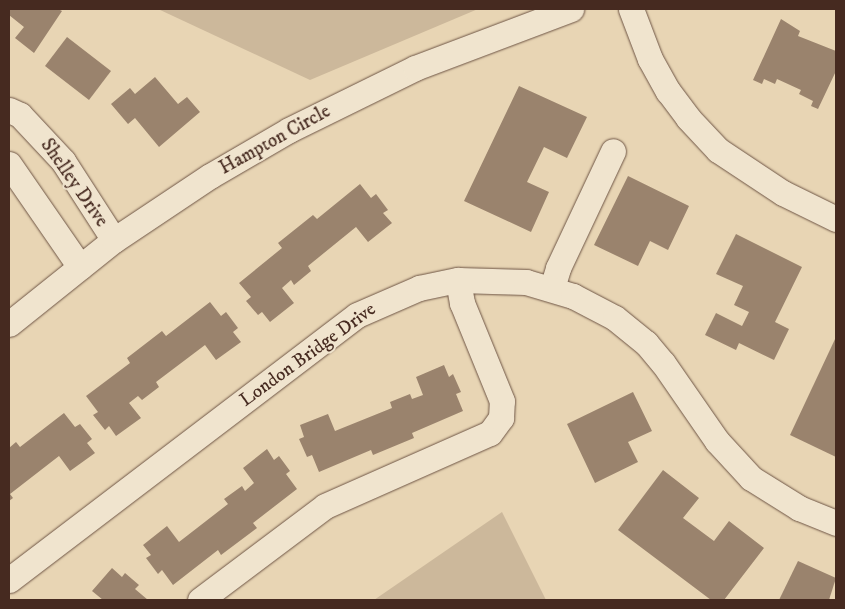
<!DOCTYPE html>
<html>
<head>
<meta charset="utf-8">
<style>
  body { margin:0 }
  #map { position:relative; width:845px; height:609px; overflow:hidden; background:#e8d5b4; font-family:"IM FELL DW Pica",serif }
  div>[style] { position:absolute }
  .green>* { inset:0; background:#ccb89b }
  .building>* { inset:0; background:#9a836d }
  .roads { filter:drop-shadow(0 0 1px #6e5545) drop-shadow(0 0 1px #6e5545) }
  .minor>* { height:25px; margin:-12.5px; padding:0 12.5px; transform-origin:12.5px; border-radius:12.5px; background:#f0e4ce }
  span { translate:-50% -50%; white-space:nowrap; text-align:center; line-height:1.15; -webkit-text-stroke:4px #f0e4ce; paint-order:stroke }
  .street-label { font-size:19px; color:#462a20 }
  .frame { position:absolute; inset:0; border:10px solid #462a20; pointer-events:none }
</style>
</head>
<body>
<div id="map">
  <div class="green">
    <div style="clip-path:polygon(158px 9px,478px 9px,310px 80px)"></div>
    <div style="clip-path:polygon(502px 512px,546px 600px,374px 600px)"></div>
  </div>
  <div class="building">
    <div style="clip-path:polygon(9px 9px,58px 9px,62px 11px,34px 53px,15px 38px,24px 27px,9px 15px)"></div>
    <div style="clip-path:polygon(781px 19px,800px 31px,798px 36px,836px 51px,836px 71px,818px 109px,811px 106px,813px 101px,799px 94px,801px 90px,777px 79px,775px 84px,764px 79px,762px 84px,753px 80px)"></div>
    <div style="clip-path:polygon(67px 37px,111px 71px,89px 100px,45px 66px)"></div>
    <div style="clip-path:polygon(155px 77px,178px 104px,187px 97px,200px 112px,159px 147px,135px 118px,128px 124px,111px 104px,130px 88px,135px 94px)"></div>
    <div style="clip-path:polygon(519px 86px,587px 117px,567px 158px,544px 147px,527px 182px,549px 192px,531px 232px,464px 201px)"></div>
    <div style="clip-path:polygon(628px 176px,689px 206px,668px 250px,650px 241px,638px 266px,594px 245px)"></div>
    <div style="clip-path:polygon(360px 184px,371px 198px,376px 194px,388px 210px,383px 213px,392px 223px,368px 242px,356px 227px,308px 266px,311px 271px,294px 285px,291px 280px,282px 288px,294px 303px,270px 322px,262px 312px,258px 315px,246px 301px,251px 297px,239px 283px,282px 248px,278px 243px,313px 215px,317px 219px)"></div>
    <div style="clip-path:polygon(736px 234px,802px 267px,775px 322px,789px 329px,774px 360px,739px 343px,736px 350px,705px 335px,716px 313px,742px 326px,749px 312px,734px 305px,743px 286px,716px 274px)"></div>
    <div style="clip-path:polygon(210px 302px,221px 316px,226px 312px,238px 328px,233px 332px,241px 342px,216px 360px,205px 345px,156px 382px,159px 387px,142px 400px,138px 396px,129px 403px,141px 418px,116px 436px,109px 426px,105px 430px,93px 415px,98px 412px,86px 396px,130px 363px,127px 358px,162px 331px,166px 336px)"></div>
    <div style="clip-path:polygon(836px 337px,836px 457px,790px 435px)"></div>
    <div style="clip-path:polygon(444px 365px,449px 377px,453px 374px,461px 392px,456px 394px,463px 411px,412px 433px,414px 438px,373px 455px,371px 450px,319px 472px,312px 455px,307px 457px,299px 439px,304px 437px,300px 425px,328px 414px,335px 431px,392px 408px,390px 402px,410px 394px,412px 399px,423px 395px,416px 377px)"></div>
    <div style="clip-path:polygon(633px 392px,652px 431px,628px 442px,638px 462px,595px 483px,567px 424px)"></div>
    <div style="clip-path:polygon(64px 413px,75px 427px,80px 424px,92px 439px,87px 443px,95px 453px,70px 471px,59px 456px,10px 494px,13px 498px,9px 501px,9px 448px,16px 442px,20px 447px)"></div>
    <div style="clip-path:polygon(267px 449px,274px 460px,279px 456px,290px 471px,286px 474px,297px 489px,253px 523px,257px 528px,221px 555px,218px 550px,173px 585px,162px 570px,158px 574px,146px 558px,151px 555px,143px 545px,167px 526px,179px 542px,228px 504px,224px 499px,242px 486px,245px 491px,254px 483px,243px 468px)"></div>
    <div style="clip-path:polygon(663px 470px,699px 498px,683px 518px,714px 541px,729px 521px,764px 548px,724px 600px,711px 600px,618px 530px)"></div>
    <div style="clip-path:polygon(798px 561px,836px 578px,829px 600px,779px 600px)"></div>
    <div style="clip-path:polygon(112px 568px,122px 577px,125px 573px,139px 585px,135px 589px,148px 600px,103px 600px,92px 591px)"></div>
  </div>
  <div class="roads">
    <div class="minor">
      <div style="left:631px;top:9px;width:53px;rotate:69.2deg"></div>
      <div style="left:650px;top:59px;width:37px;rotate:61deg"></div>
      <div style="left:668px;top:91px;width:34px;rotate:53deg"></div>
      <div style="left:688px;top:118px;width:44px;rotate:46.8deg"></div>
      <div style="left:718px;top:150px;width:78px;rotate:33.5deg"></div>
      <div style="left:783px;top:193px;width:59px;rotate:26.1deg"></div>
      <div style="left:9px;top:110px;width:12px;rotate:24deg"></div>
      <div style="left:20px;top:115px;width:63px;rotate:46.9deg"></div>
      <div style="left:63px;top:161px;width:94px;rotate:57.2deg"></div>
      <div style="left:9px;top:164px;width:125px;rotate:55.4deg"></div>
      <div style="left:552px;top:288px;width:21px;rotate:-73deg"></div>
      <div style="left:558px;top:268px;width:129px;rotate:-64.8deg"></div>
      <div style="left:9px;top:324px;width:134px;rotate:-38.7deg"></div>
      <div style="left:114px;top:240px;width:115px;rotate:-33.7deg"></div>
      <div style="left:210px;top:176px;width:91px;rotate:-30.2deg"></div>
      <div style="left:289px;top:130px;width:140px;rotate:-26.2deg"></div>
      <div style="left:415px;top:68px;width:167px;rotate:-20.7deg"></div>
      <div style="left:9px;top:580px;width:437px;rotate:-37.3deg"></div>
      <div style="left:357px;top:315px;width:68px;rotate:-23.5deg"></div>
      <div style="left:419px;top:288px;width:40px;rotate:-12deg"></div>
      <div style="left:458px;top:280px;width:68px;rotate:1.7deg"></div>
      <div style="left:526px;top:282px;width:49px;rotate:16.6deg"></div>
      <div style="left:573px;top:296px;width:47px;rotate:27.6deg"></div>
      <div style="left:615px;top:318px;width:40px;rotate:39deg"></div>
      <div style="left:646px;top:343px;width:26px;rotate:50deg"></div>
      <div style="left:663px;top:363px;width:95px;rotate:55.3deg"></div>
      <div style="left:717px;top:441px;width:50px;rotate:47.4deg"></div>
      <div style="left:751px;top:478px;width:57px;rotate:32deg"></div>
      <div style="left:799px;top:508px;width:40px;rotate:22deg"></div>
      <div style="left:200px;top:600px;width:156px;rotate:-36.9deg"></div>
      <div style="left:325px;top:506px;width:180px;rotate:-23.9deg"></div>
      <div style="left:490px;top:433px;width:19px;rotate:-54deg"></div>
      <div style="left:501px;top:418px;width:17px;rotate:-87deg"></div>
      <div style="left:502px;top:401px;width:106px;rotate:-112.2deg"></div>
      <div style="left:462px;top:303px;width:23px;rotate:-100deg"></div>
    </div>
  </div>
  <div class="street-label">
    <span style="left:275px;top:140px;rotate:-29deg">Hampton Circle</span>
    <span style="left:74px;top:183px;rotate:55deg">Shelley Drive</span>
    <span style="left:308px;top:355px;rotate:-36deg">London Bridge Drive</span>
  </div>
  <div class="frame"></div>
</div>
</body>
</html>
